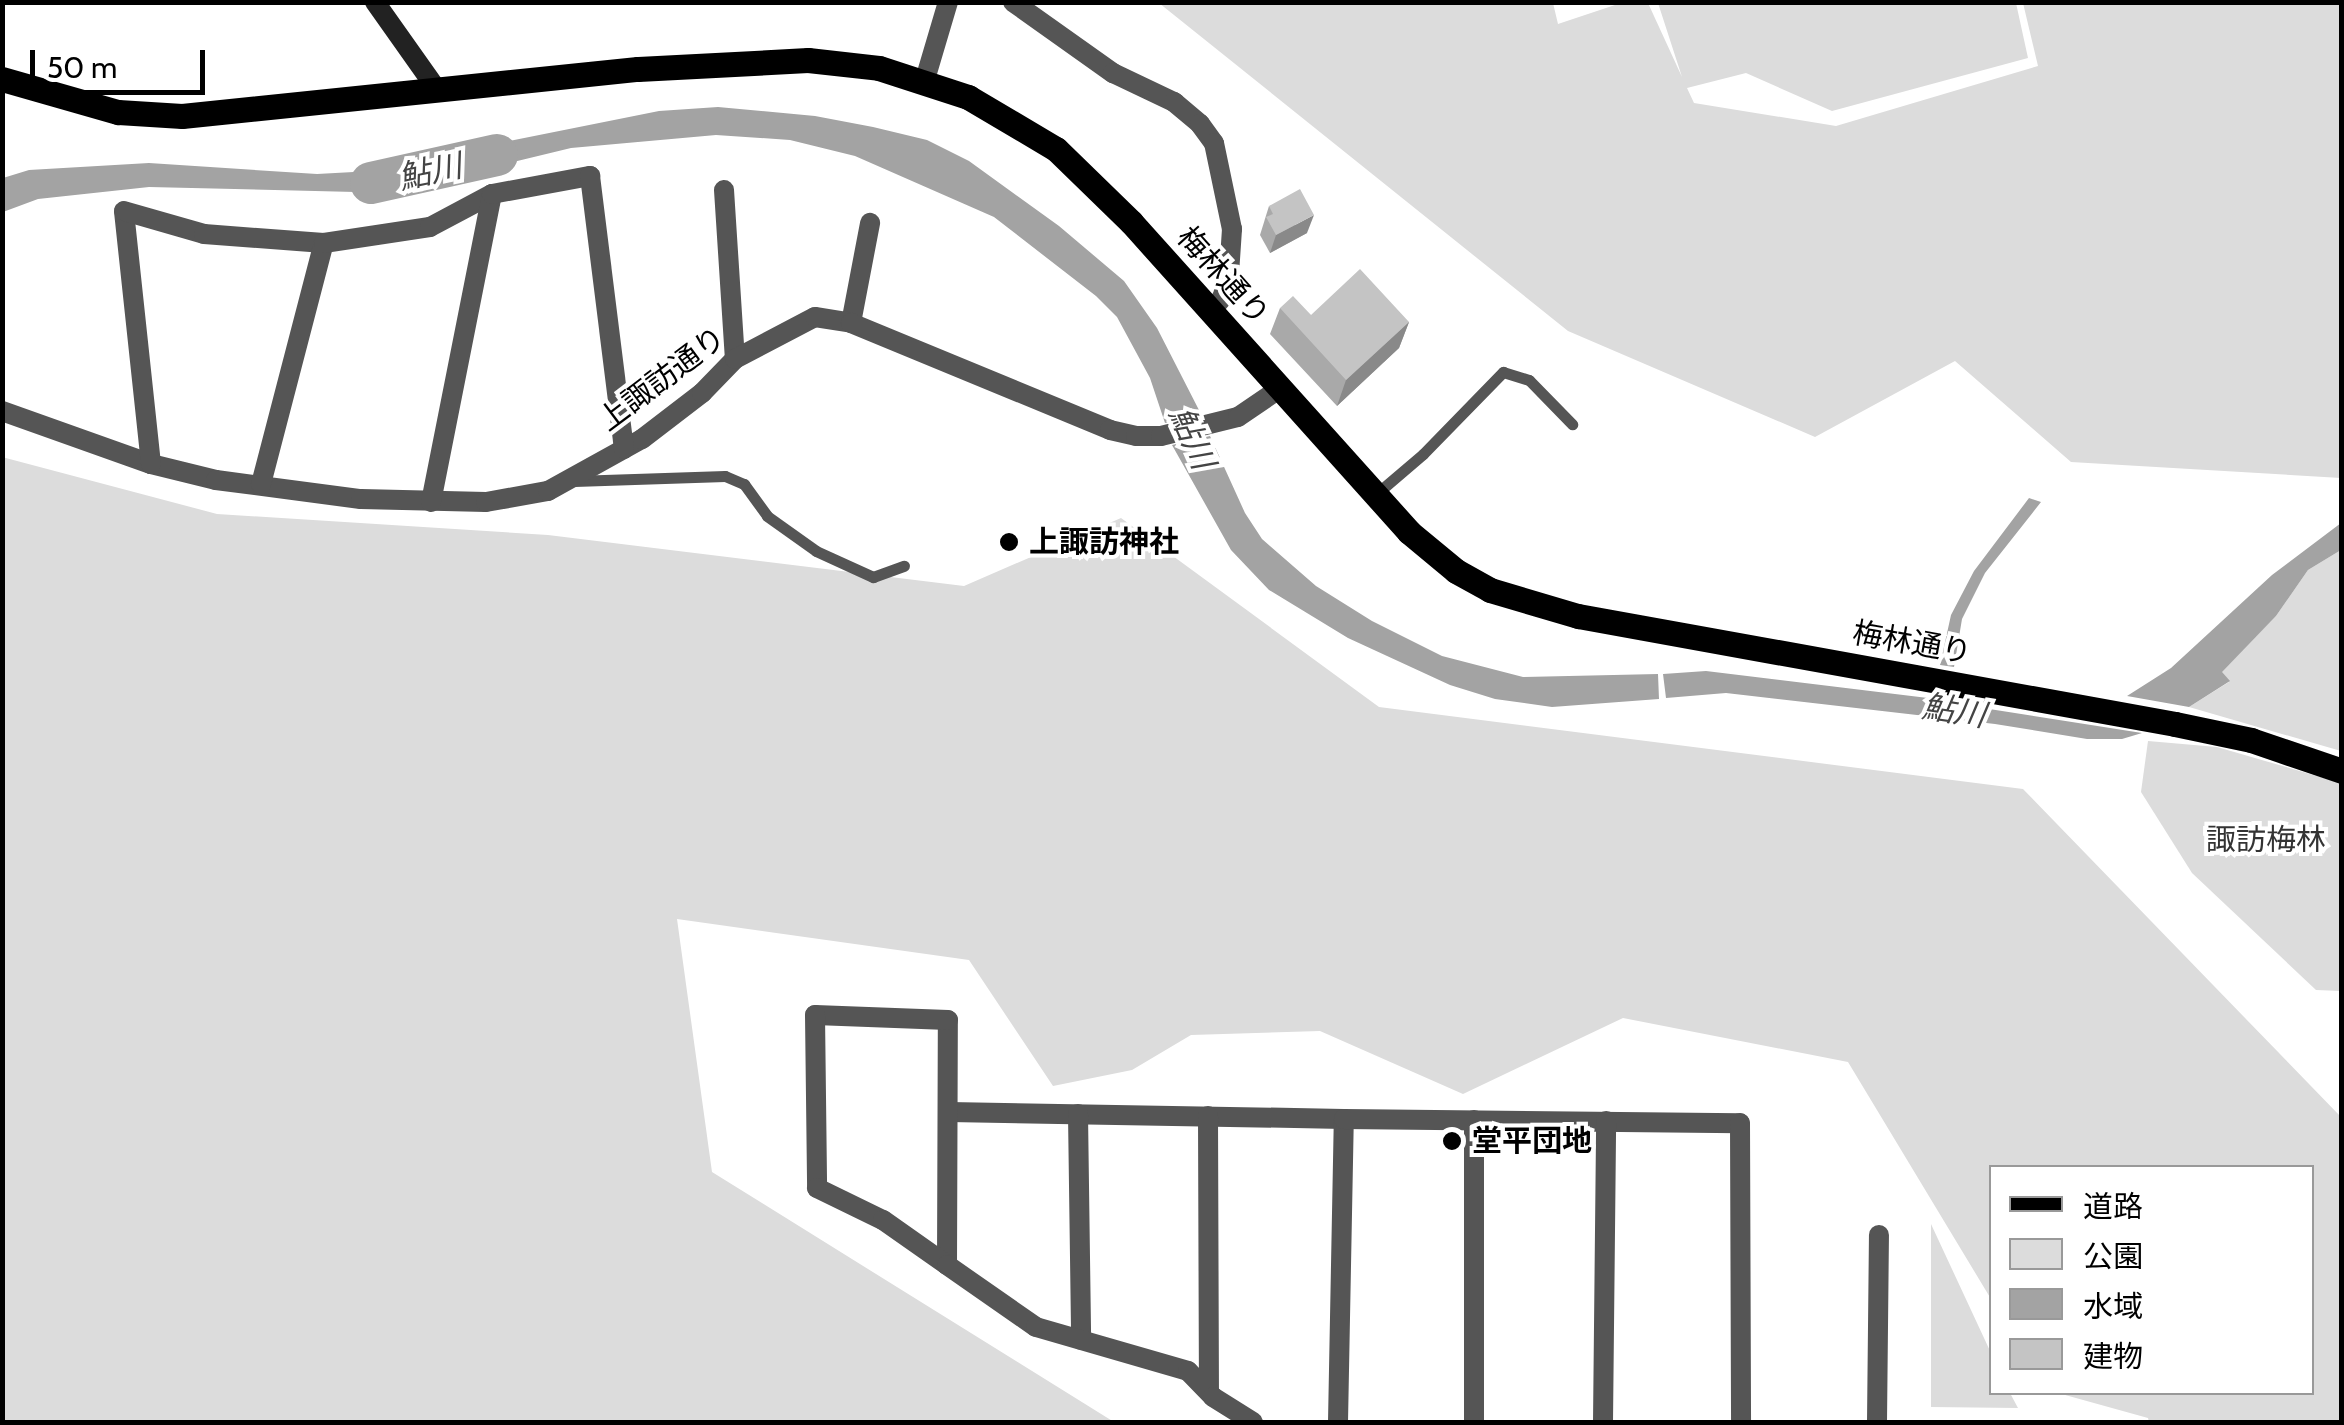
<!DOCTYPE html>
<html>
<head>
<meta charset="utf-8">
<style>
  body { margin:0 }
  #map { position:relative; width:2344px; height:1425px; overflow:hidden; background:#fff; font-family:Cabin,"Noto Sans JP",sans-serif }
  div>[style] { position:absolute }
  .green>* { inset:0; background:#dcdcdc }
  .water>* { inset:0; background:#a3a3a3 }
  .river>* { height:42px; margin:-21px; padding:0 21px; transform-origin:21px; border-radius:21px; background:#a3a3a3 }
  .lane>* { height:11px; margin:-5.5px; padding:0 5.5px; transform-origin:5.5px; border-radius:5.5px; background:#555 }
  .street>* { height:20px; margin:-10px; padding:0 10px; transform-origin:10px; border-radius:10px; background:#555 }
  .secondary>* { height:20px; margin:-10px; padding:0 10px; transform-origin:10px; border-radius:10px; background:#222 }
  .primary>* { height:25px; margin:-12.5px; padding:0 12.5px; transform-origin:12.5px; border-radius:12.5px; background:#000 }
  .wall>* { inset:0; background:#a9a9a9 }
  .shaded-wall>* { inset:0; background:#898989 }
  .building>* { inset:0; background:#c4c4c4 }
  .dots>* { width:28px; height:28px; translate:-50% -50%; box-sizing:border-box; border:5px solid #fff; border-radius:50% }
  span { translate:-50% -50%; white-space:nowrap; text-align:center; line-height:1.15; -webkit-text-stroke:8px #fff; paint-order:stroke }
  .street-label { font-size:30px; color:#000 }
  .poi-label { font-size:30px; color:#000; font-weight:700 }
  .left { translate:0 -50%; text-align:left }
  .park-label { font-size:30px; color:#333 }
  .water-label { font-size:32px; color:#444; font-style:italic }
  .frame { position:absolute; inset:0; border:5px solid #000; pointer-events:none }
  .legend { position:absolute; left:1989px; top:1165px; width:325px; height:230px; box-sizing:border-box; background:#fff; border:2px solid #999; margin:0; padding:12px 18px; list-style:none; font-size:30px; color:#000 }
  .legend li { display:flex; align-items:center; gap:20px; height:50px }
  .legend b { width:50px; border:2px solid #999 }
  .scale { position:absolute; left:30px; top:50px; width:175px; height:45px; box-sizing:border-box; border:5px solid #000; border-top:0; padding-left:12px; font-size:30px; line-height:35px; white-space:nowrap; color:#000; -webkit-text-stroke:8px #fff; paint-order:stroke }
</style>
</head>
<body>
<div id="map">
  <div class="green">
    <div style="clip-path:polygon(1159px 3px,1553px 3px,1558px 24px,1621px 3px,1648px 3px,1682px 77px,1658px 3px,2016px 3px,2028px 58px,1832px 111px,1746px 73px,1687px 88px,1694px 103px,1836px 126px,2038px 66px,2023px 3px,2341px 3px,2341px 478px,2071px 462px,1955px 361px,1815px 437px,1568px 331px)"></div>
    <div style="clip-path:polygon(2px 457px,217px 514px,548px 535px,964px 586px,1121px 518px,1379px 707px,2023px 789px,2341px 1117px,2341px 1422px,2149px 1422px,2148px 1418px,2058px 1393px,2312px 1392px,2312px 1168px,1992px 1168px,1991px 1299px,1848px 1062px,1623px 1018px,1463px 1094px,1320px 1031px,1191px 1035px,1132px 1070px,1053px 1086px,969px 960px,677px 919px,712px 1172px,1114px 1422px,3px 1422px)"></div>
    <div style="clip-path:polygon(2341px 550px,2341px 751px,2189px 707px,2229px 682px,2221px 672px,2276px 616px,2308px 570px)"></div>
    <div style="clip-path:polygon(2148px 741px,2217px 747px,2341px 783px,2341px 991px,2316px 990px,2192px 873px,2141px 792px)"></div>
    <div style="clip-path:polygon(1931px 1224px,1991px 1353px,1992px 1392px,2010px 1393px,2018px 1408px,1931px 1407px)"></div>
  </div>
  <div class="water">
    <div style="clip-path:polygon(718px 107px,815px 116px,873px 127px,927px 140px,969px 161px,1059px 226px,1124px 281px,1157px 328px,1201px 414px,1165px 423px,1150px 378px,1117px 317px,1096px 296px,994px 217px,855px 156px,790px 140px,716px 135px,571px 148px,447px 178px,434px 156px,659px 111px)"></div>
    <div style="clip-path:polygon(421px 161px,434px 183px,396px 193px,149px 187px,38px 199px,3px 212px,3px 178px,29px 170px,149px 163px,317px 174px,372px 171px)"></div>
    <div style="clip-path:polygon(1210px 436px,1245px 513px,1262px 539px,1316px 586px,1372px 621px,1442px 656px,1523px 677px,1658px 674px,1659px 699px,1552px 707px,1495px 699px,1450px 685px,1348px 638px,1269px 590px,1231px 550px,1172px 445px)"></div>
    <div style="clip-path:polygon(2029px 498px,2041px 502px,1985px 573px,1962px 619px,1954px 667px,1940px 665px,1951px 615px,1974px 571px)"></div>
    <div style="clip-path:polygon(2341px 523px,2341px 550px,2308px 570px,2276px 616px,2222px 672px,2230px 681px,2189px 707px,2127px 696px,2171px 668px,2272px 575px)"></div>
    <div style="clip-path:polygon(1706px 671px,1936px 699px,1940px 694px,1948px 696px,1951px 703px,2142px 733px,2122px 739px,2087px 739px,1995px 724px,1726px 693px,1666px 698px,1663px 674px)"></div>
  </div>
  <div class="river">
    <div style="left:371px;top:183px;width:129px;rotate:-12.5deg"></div>
  </div>
  <div class="lane">
    <div style="left:574px;top:481px;width:151px;rotate:-1.9deg"></div>
    <div style="left:725px;top:476px;width:21px;rotate:23deg"></div>
    <div style="left:744px;top:484px;width:39px;rotate:54deg"></div>
    <div style="left:767px;top:516px;width:60px;rotate:35.5deg"></div>
    <div style="left:816px;top:551px;width:63px;rotate:24.5deg"></div>
    <div style="left:873px;top:577px;width:33px;rotate:-20deg"></div>
    <div style="left:1375px;top:495px;width:63px;rotate:-40.5deg"></div>
    <div style="left:1423px;top:454px;width:115px;rotate:-45.7deg"></div>
    <div style="left:1503px;top:372px;width:27px;rotate:17deg"></div>
    <div style="left:1529px;top:380px;width:62px;rotate:45.7deg"></div>
  </div>
  <div class="street">
    <div style="left:1013px;top:2px;width:123px;rotate:35.4deg"></div>
    <div style="left:1113px;top:73px;width:68px;rotate:25.4deg"></div>
    <div style="left:1174px;top:102px;width:34px;rotate:40deg"></div>
    <div style="left:1200px;top:124px;width:24px;rotate:54deg"></div>
    <div style="left:1214px;top:143px;width:88px;rotate:78.2deg"></div>
    <div style="left:1232px;top:229px;width:45px;rotate:93.8deg"></div>
    <div style="left:1229px;top:274px;width:25px;rotate:106deg"></div>
    <div style="left:1222px;top:298px;width:17px;rotate:130deg"></div>
    <div style="left:924px;top:83px;width:84px;rotate:-73.5deg"></div>
    <div style="left:724px;top:190px;width:169px;rotate:86.3deg"></div>
    <div style="left:851px;top:323px;width:102px;rotate:-79.2deg"></div>
    <div style="left:2px;top:411px;width:158px;rotate:19.6deg"></div>
    <div style="left:151px;top:464px;width:67px;rotate:13.8deg"></div>
    <div style="left:216px;top:480px;width:146px;rotate:7.5deg"></div>
    <div style="left:361px;top:499px;width:125px;rotate:1.4deg"></div>
    <div style="left:486px;top:502px;width:63px;rotate:-10.1deg"></div>
    <div style="left:548px;top:491px;width:107px;rotate:-29deg"></div>
    <div style="left:642px;top:439px;width:76px;rotate:-37.5deg"></div>
    <div style="left:702px;top:393px;width:47px;rotate:-45.9deg"></div>
    <div style="left:735px;top:359px;width:90px;rotate:-27.7deg"></div>
    <div style="left:815px;top:317px;width:36px;rotate:9deg"></div>
    <div style="left:851px;top:323px;width:280px;rotate:22.4deg"></div>
    <div style="left:1110px;top:430px;width:27px;rotate:13deg"></div>
    <div style="left:1136px;top:436px;width:25px"></div>
    <div style="left:1161px;top:436px;width:79px;rotate:-13.9deg"></div>
    <div style="left:1238px;top:417px;width:50px;rotate:-34.3deg"></div>
    <div style="left:151px;top:464px;width:254px;rotate:-96.1deg"></div>
    <div style="left:124px;top:211px;width:83px;rotate:16deg"></div>
    <div style="left:204px;top:234px;width:120px;rotate:4.3deg"></div>
    <div style="left:261px;top:484px;width:249px;rotate:-75.4deg"></div>
    <div style="left:324px;top:243px;width:107px;rotate:-8.6deg"></div>
    <div style="left:430px;top:227px;width:70px;rotate:-28deg"></div>
    <div style="left:431px;top:502px;width:314px;rotate:-78.8deg"></div>
    <div style="left:492px;top:194px;width:100px;rotate:-10.4deg"></div>
    <div style="left:590px;top:176px;width:275px;rotate:82.9deg"></div>
    <div style="left:949px;top:1112px;width:395px;rotate:1deg"></div>
    <div style="left:1078px;top:1114px;width:226px;rotate:89.2deg"></div>
    <div style="left:1208px;top:1116px;width:276px;rotate:89.8deg"></div>
    <div style="left:1474px;top:1120px;width:302px;rotate:90deg"></div>
    <div style="left:947px;top:1265px;width:245px;rotate:-89.8deg"></div>
    <div style="left:948px;top:1020px;width:133px;rotate:-177.8deg"></div>
    <div style="left:815px;top:1015px;width:173px;rotate:89.3deg"></div>
    <div style="left:817px;top:1188px;width:73px;rotate:25.9deg"></div>
    <div style="left:883px;top:1220px;width:78px;rotate:35.1deg"></div>
    <div style="left:947px;top:1265px;width:108px;rotate:34.9deg"></div>
    <div style="left:1036px;top:1327px;width:158px;rotate:16.1deg"></div>
    <div style="left:1188px;top:1371px;width:36px;rotate:46deg"></div>
    <div style="left:1213px;top:1397px;width:47px;rotate:32deg"></div>
    <div style="left:1338px;top:1422px;width:303px;rotate:-88.9deg"></div>
    <div style="left:1344px;top:1119px;width:396px;rotate:0.6deg"></div>
    <div style="left:1740px;top:1123px;width:299px;rotate:89.8deg"></div>
    <div style="left:1603px;top:1422px;width:301px;rotate:-89.4deg"></div>
    <div style="left:1877px;top:1422px;width:187px;rotate:-89.4deg"></div>
  </div>
  <div class="secondary">
    <div style="left:375px;top:2px;width:105px;rotate:54.7deg"></div>
  </div>
  <div class="primary">
    <div style="left:2px;top:79px;width:121px;rotate:15.9deg"></div>
    <div style="left:118px;top:112px;width:64px;rotate:3.6deg"></div>
    <div style="left:182px;top:116px;width:458px;rotate:-5.9deg"></div>
    <div style="left:638px;top:69px;width:170px;rotate:-3deg"></div>
    <div style="left:808px;top:60px;width:71px;rotate:6.4deg"></div>
    <div style="left:879px;top:68px;width:94px;rotate:18deg"></div>
    <div style="left:968px;top:97px;width:102px;rotate:30.6deg"></div>
    <div style="left:1056px;top:149px;width:105px;rotate:44.2deg"></div>
    <div style="left:1131px;top:222px;width:416px;rotate:48.1deg"></div>
    <div style="left:1409px;top:532px;width:61px;rotate:39.7deg"></div>
    <div style="left:1456px;top:571px;width:39px;rotate:29deg"></div>
    <div style="left:1490px;top:590px;width:92px;rotate:16.5deg"></div>
    <div style="left:1578px;top:616px;width:607px;rotate:10.25deg"></div>
    <div style="left:2175px;top:724px;width:78px;rotate:11.9deg"></div>
    <div style="left:2251px;top:740px;width:96px;rotate:18.8deg"></div>
  </div>
  <div class="wall">
    <div style="clip-path:polygon(1269px 206px,1307px 233px,1270px 253px,1260px 235px)"></div>
    <div style="clip-path:polygon(1280px 308px,1311px 315px,1409px 322px,1399px 348px,1337px 406px,1270px 334px)"></div>
  </div>
  <div class="shaded-wall">
    <div style="clip-path:polygon(1314px 215px,1307px 233px,1270px 253px,1276px 235px)"></div>
    <div style="clip-path:polygon(1409px 322px,1399px 348px,1337px 406px,1346px 380px)"></div>
  </div>
  <div class="building">
    <div style="clip-path:polygon(1300px 189px,1314px 215px,1276px 235px,1266px 217px,1273px 214px,1269px 206px)"></div>
    <div style="clip-path:polygon(1360px 269px,1409px 322px,1346px 380px,1280px 308px,1293px 296px,1311px 315px)"></div>
  </div>
  <div class="dots">
    <div style="left:1009px;top:542px;background:#000"></div>
    <div style="left:1452px;top:1141px;background:#000"></div>
  </div>
  <div class="street-label">
    <span style="left:1223px;top:276px;rotate:48deg">梅林通り</span>
    <span style="left:662px;top:379px;rotate:-37deg">上諏訪通り</span>
    <span style="left:1912px;top:643px;rotate:10deg">梅林通り</span>
  </div>
  <div class="poi-label">
    <span class="left" style="left:1029px;top:542px">上諏訪神社</span>
    <span class="left" style="left:1472px;top:1141px">堂平団地</span>
  </div>
  <div class="park-label">
    <span style="left:2266px;top:840px">諏訪梅林</span>
  </div>
  <div class="water-label">
    <span style="left:430px;top:172px;rotate:-12deg">鮎川</span>
    <span style="left:1192px;top:438px;rotate:66deg">鮎川</span>
    <span style="left:1954px;top:711px;rotate:9deg">鮎川</span>
  </div>
  <div class="frame"></div>
  <ul class="legend">
  <li><b style="height:12px;background:#000"></b>道路</li>
  <li><b style="height:28px;background:#dcdcdc"></b>公園</li>
  <li><b style="height:28px;background:#a3a3a3"></b>水域</li>
  <li><b style="height:28px;background:#c4c4c4"></b>建物</li>
  </ul>
  <div class="scale">50 m</div>
</div>
</body>
</html>
